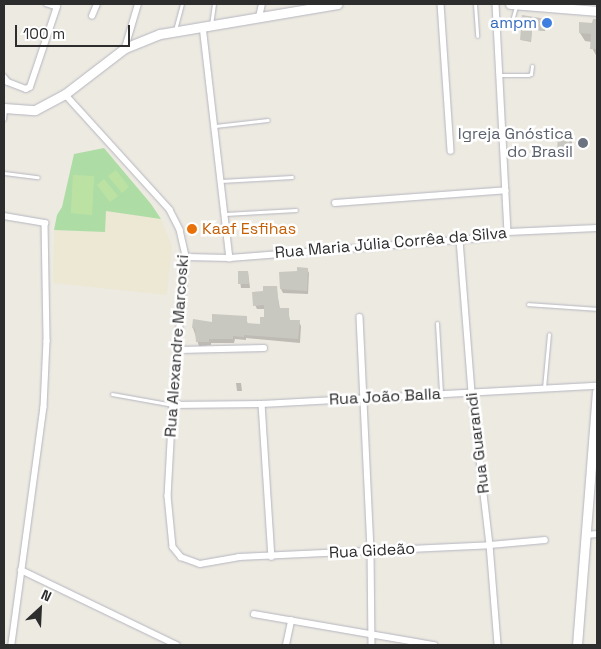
<!DOCTYPE html>
<html>
<head>
<meta charset="utf-8">
<style>
  body { margin:0 }
  #map { position:relative; width:601px; height:649px; overflow:hidden; background:#edeae2; font-family:"Space Grotesk",sans-serif }
  div>[style] { position:absolute }
  .education>* { inset:0; background:#ece8d4 }
  .green>* { inset:0; background:#aedca5 }
  .pitch>* { inset:0; background:#bce2a3 }
  .shadow>* { inset:0; background:#0003 }
  .building>* { inset:0; background:#c9c8c0 }
  .roads { filter:drop-shadow(0 0 1px #b5b5bf) drop-shadow(0 0 1px #b5b5bf) }
  .lane>* { height:3px; margin:-1.5px; padding:0 1.5px; transform-origin:1.5px; border-radius:1.5px; background:#fff }
  .street>* { height:5.5px; margin:-2.75px; padding:0 2.75px; transform-origin:2.75px; border-radius:2.75px; background:#fff }
  .secondary>* { height:9px; margin:-4.5px; padding:0 4.5px; transform-origin:4.5px; border-radius:4.5px; background:#fff }
  .dots>* { width:14px; height:14px; translate:-50% -50%; box-sizing:border-box; border:2px solid #fff; border-radius:50% }
  span { translate:-50% -50%; white-space:nowrap; text-align:center; line-height:1.15; -webkit-text-stroke:5px #fff; paint-order:stroke }
  .shop-label { font-size:16px; color:#366cbe }
  .right { translate:-100% -50%; text-align:right }
  .worship-label { font-size:16px; color:#5b616d }
  .food-label { font-size:16px; color:#c56008 }
  .left { translate:0 -50%; text-align:left }
  .street-label { font-size:16px; color:#2d2d2d }
  .frame { position:absolute; inset:0; border:5px solid #2d2d2d; pointer-events:none }
  .north { position:absolute; left:15px; top:584px; width:50px; height:50px; -webkit-text-stroke:4px #fff; paint-order:stroke; rotate:25deg; font-size:14px; font-weight:700; line-height:20px; text-align:center; color:#2d2d2d }
  .north::after { content:''; display:block; margin:auto; width:18px; height:22px; background:#2d2d2d; clip-path:polygon(50% 0,100% 100%,50% 72%,0 100%) }
  .scale { position:absolute; left:15px; top:25px; width:115px; height:22px; box-sizing:border-box; border:2px solid #2d2d2d; border-top:0; padding-left:6px; font-size:15px; line-height:18px; white-space:nowrap; color:#2d2d2d; -webkit-text-stroke:4px #fff; paint-order:stroke }
</style>
</head>
<body>
<div id="map">
  <div class="education">
    <div style="clip-path:polygon(106px 210px,161px 219px,172px 246px,167px 295px,53px 283px,54px 230px,105px 232px)"></div>
  </div>
  <div class="green">
    <div style="clip-path:polygon(104px 148px,151px 204px,161px 219px,106px 211px,105px 232px,54px 230px,57px 215px,62px 207px,74px 154px)"></div>
  </div>
  <div class="pitch">
    <div style="clip-path:polygon(116px 170px,129px 187px,122px 193px,108px 176px)"></div>
    <div style="clip-path:polygon(73px 175px,94px 176px,92px 215px,71px 213px)"></div>
    <div style="clip-path:polygon(104px 179px,118px 196px,110px 202px,97px 185px)"></div>
  </div>
  <div class="shadow">
    <div style="clip-path:polygon(523px 16px,546px 21px,545px 31px,532px 30px,531px 42px,521px 40px)"></div>
    <div style="clip-path:polygon(581px 23px,597px 24px,597px 57px,592px 48px,592px 42px,585px 41px,580px 33px)"></div>
    <div style="clip-path:polygon(560px 138px,569px 138px,572px 141px,571px 154px,560px 154px,558px 150px)"></div>
    <div style="clip-path:polygon(307px 269px,309px 273px,308px 294px,283px 293px,281px 289px,298px 272px)"></div>
    <div style="clip-path:polygon(239px 272px,248px 272px,250px 288px,241px 288px)"></div>
    <div style="clip-path:polygon(276px 287px,280px 309px,288px 309px,290px 321px,299px 322px,301px 326px,300px 343px,246px 338px,246px 340px,235px 339px,234px 343px,211px 343px,211px 345px,199px 346px,193px 328px,246px 317px,248px 325px,261px 326px,265px 319px,265px 309px,257px 309px,255px 305px,264px 293px)"></div>
    <div style="clip-path:polygon(236px 383px,241px 383px,242px 391px,237px 391px)"></div>
  </div>
  <div class="building">
    <div style="clip-path:polygon(522px 15px,546px 19px,544px 30px,532px 29px,531px 41px,520px 40px)"></div>
    <div style="clip-path:polygon(593px 19px,597px 19px,597px 49px,590px 49px,591px 34px,579px 33px,579px 22px,592px 23px)"></div>
    <div style="clip-path:polygon(558px 136px,570px 137px,569px 151px,557px 150px)"></div>
    <div style="clip-path:polygon(297px 267px,308px 268px,307px 291px,280px 289px,279px 272px,297px 271px)"></div>
    <div style="clip-path:polygon(238px 271px,248px 271px,249px 284px,238px 284px)"></div>
    <div style="clip-path:polygon(263px 286px,277px 286px,279px 308px,289px 308px,289px 320px,300px 320px,298px 339px,244px 335px,244px 337px,233px 336px,233px 339px,209px 339px,209px 342px,196px 342px,195px 329px,192px 328px,193px 319px,212px 322px,212px 314px,247px 316px,247px 323px,260px 324px,260px 317px,264px 317px,264px 305px,253px 306px,252px 292px,263px 291px)"></div>
  </div>
  <div class="roads">
    <div class="lane">
      <div style="left:475px;top:4px;width:32px;rotate:86deg"></div>
      <div style="left:211px;top:25px;width:21px;rotate:-82deg"></div>
      <div style="left:498px;top:26px;width:13px;rotate:-9deg"></div>
      <div style="left:511px;top:24px;width:18px;rotate:-74deg"></div>
      <div style="left:175px;top:30px;width:27px;rotate:-75deg"></div>
      <div style="left:500px;top:75px;width:28px"></div>
      <div style="left:528px;top:75px;width:3px;rotate:-18deg"></div>
      <div style="left:531px;top:74px;width:8px;rotate:-83deg"></div>
      <div style="left:4px;top:119px;width:10px;rotate:-84deg"></div>
      <div style="left:215px;top:126px;width:53px;rotate:-6.5deg"></div>
      <div style="left:4px;top:173px;width:34px;rotate:7deg"></div>
      <div style="left:221px;top:181px;width:71px;rotate:-3.2deg"></div>
      <div style="left:225px;top:214px;width:71px;rotate:-3.2deg"></div>
      <div style="left:528px;top:304px;width:69px;rotate:4.1deg"></div>
      <div style="left:437px;top:323px;width:70px;rotate:86.7deg"></div>
      <div style="left:544px;top:388px;width:54px;rotate:-84.7deg"></div>
      <div style="left:112px;top:394px;width:62px;rotate:10.2deg"></div>
    </div>
    <div class="street">
      <div style="left:441px;top:4px;width:147px;rotate:86.1deg"></div>
      <div style="left:496px;top:4px;width:228px;rotate:87deg"></div>
      <div style="left:92px;top:16px;width:13px;rotate:-67deg"></div>
      <div style="left:259px;top:17px;width:13px;rotate:-77deg"></div>
      <div style="left:203px;top:26px;width:234px;rotate:83.4deg"></div>
      <div style="left:125px;top:48px;width:46px;rotate:-73.5deg"></div>
      <div style="left:4px;top:77px;width:6px;rotate:51deg"></div>
      <div style="left:8px;top:82px;width:19px;rotate:21deg"></div>
      <div style="left:26px;top:89px;width:4px;rotate:-27deg"></div>
      <div style="left:30px;top:87px;width:84px;rotate:-71.4deg"></div>
      <div style="left:57px;top:7px;width:10px;rotate:-163deg"></div>
      <div style="left:65px;top:94px;width:156px;rotate:47.8deg"></div>
      <div style="left:170px;top:210px;width:22px;rotate:63deg"></div>
      <div style="left:180px;top:230px;width:28px;rotate:77deg"></div>
      <div style="left:186px;top:257px;width:149px;rotate:95deg"></div>
      <div style="left:173px;top:405px;width:91px;rotate:93.1deg"></div>
      <div style="left:168px;top:496px;width:51px;rotate:84.4deg"></div>
      <div style="left:173px;top:547px;width:13px;rotate:51deg"></div>
      <div style="left:181px;top:557px;width:20px;rotate:20deg"></div>
      <div style="left:200px;top:564px;width:40px;rotate:-10deg"></div>
      <div style="left:239px;top:557px;width:251px;rotate:-2.7deg"></div>
      <div style="left:490px;top:545px;width:55px;rotate:-5.2deg"></div>
      <div style="left:335px;top:203px;width:171px;rotate:-4.3deg"></div>
      <div style="left:4px;top:216px;width:42px;rotate:9.7deg"></div>
      <div style="left:45px;top:223px;width:118px;rotate:89deg"></div>
      <div style="left:47px;top:341px;width:66px;rotate:92.6deg"></div>
      <div style="left:44px;top:407px;width:240px;rotate:97.7deg"></div>
      <div style="left:460px;top:240px;width:152px;rotate:85.5deg"></div>
      <div style="left:472px;top:392px;width:154px;rotate:83.3deg"></div>
      <div style="left:490px;top:545px;width:100px;rotate:85.4deg"></div>
      <div style="left:186px;top:257px;width:44px;rotate:1.3deg"></div>
      <div style="left:230px;top:258px;width:231px;rotate:-4.5deg"></div>
      <div style="left:460px;top:240px;width:41px;rotate:-5.6deg"></div>
      <div style="left:501px;top:236px;width:8px;rotate:-30deg"></div>
      <div style="left:508px;top:232px;width:89px;rotate:-2.6deg"></div>
      <div style="left:360px;top:317px;width:234px;rotate:87.3deg"></div>
      <div style="left:371px;top:551px;width:94px;rotate:89.4deg"></div>
      <div style="left:179px;top:350px;width:85px;rotate:-1.3deg"></div>
      <div style="left:262px;top:404px;width:153px;rotate:86.3deg"></div>
      <div style="left:173px;top:405px;width:89px;rotate:-0.6deg"></div>
      <div style="left:262px;top:404px;width:335px;rotate:-3.1deg"></div>
      <div style="left:586px;top:535px;width:11px;rotate:-5deg"></div>
      <div style="left:21px;top:570px;width:173px;rotate:25.7deg"></div>
      <div style="left:254px;top:614px;width:183px;rotate:9.8deg"></div>
      <div style="left:286px;top:645px;width:25px;rotate:-78deg"></div>
    </div>
    <div class="secondary">
      <div style="left:510px;top:4px;width:87px;rotate:4.6deg"></div>
      <div style="left:4px;top:108px;width:31px;rotate:4deg"></div>
      <div style="left:35px;top:110px;width:34px;rotate:-28deg"></div>
      <div style="left:65px;top:94px;width:76px;rotate:-37.5deg"></div>
      <div style="left:125px;top:48px;width:38px;rotate:-22deg"></div>
      <div style="left:160px;top:34px;width:180px;rotate:-9.6deg"></div>
      <div style="left:577px;top:645px;width:254px;rotate:-85.5deg"></div>
    </div>
  </div>
  <div class="dots">
    <div style="left:547px;top:23px;background:#3f7fe0"></div>
    <div style="left:583px;top:143px;background:#6b7280"></div>
    <div style="left:192px;top:229px;background:#e8710a"></div>
  </div>
  <div class="shop-label">
    <span class="right" style="left:537px;top:23px">ampm</span>
  </div>
  <div class="worship-label">
    <span class="right" style="left:573px;top:143px">Igreja Gnóstica<br>do Brasil</span>
  </div>
  <div class="food-label">
    <span class="left" style="left:202px;top:229px">Kaaf Esfihas</span>
  </div>
  <div class="street-label">
    <span style="left:391px;top:243px;rotate:-5deg">Rua Maria Júlia Corrêa da Silva</span>
    <span style="left:177px;top:346px;rotate:-86deg">Rua Alexandre Marcoski</span>
    <span style="left:385px;top:397px;rotate:-3deg">Rua João Balla</span>
    <span style="left:478px;top:443px;rotate:-97deg">Rua Guarandi</span>
    <span style="left:372px;top:551px;rotate:-3deg">Rua Gideão</span>
  </div>
  <div class="frame"></div>
  <div class="north">N</div>
  <div class="scale">100 m</div>
</div>
</body>
</html>
